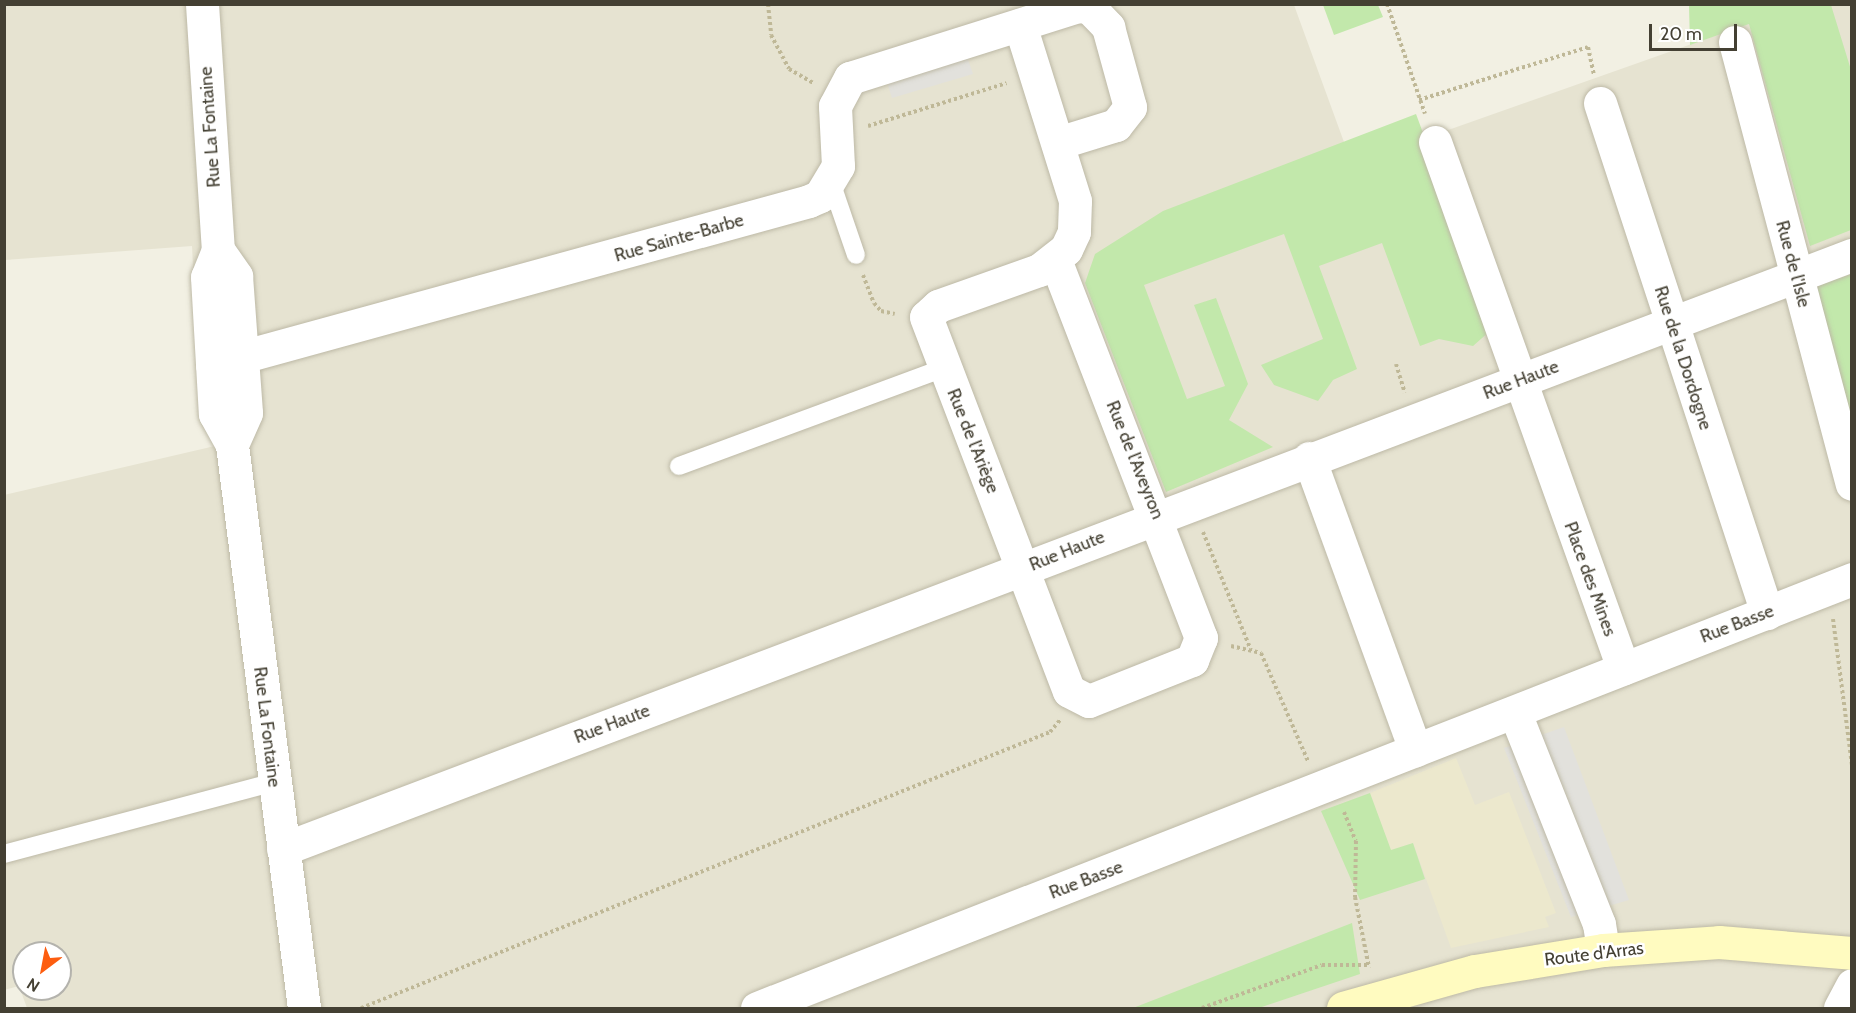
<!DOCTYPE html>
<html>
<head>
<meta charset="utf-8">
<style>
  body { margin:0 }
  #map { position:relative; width:1856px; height:1013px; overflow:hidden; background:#f2f0e3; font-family:Cabin,sans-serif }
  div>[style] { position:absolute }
  .residential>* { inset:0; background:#e6e3d1 }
  .education>* { inset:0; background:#ece8cd }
  .green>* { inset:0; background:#c2e8ab }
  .parking>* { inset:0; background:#e2e1dc }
  .path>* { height:4px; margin-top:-2px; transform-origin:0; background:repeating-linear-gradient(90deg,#bfb897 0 3px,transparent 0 6px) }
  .roads { filter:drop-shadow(0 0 2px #bdb9a6) drop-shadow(0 0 2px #bdb9a6) }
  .service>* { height:18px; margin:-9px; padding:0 9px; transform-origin:9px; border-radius:9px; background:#fff }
  .minor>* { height:33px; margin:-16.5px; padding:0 16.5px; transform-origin:16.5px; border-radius:16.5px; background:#fff }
  .secondary>* { height:33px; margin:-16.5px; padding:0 16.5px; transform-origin:16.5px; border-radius:16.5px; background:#fffbc0 }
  span { translate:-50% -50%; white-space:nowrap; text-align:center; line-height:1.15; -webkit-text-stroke:5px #fff; paint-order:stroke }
  .street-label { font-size:18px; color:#444033 }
  .frame { position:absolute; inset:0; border:6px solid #444033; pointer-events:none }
  .north { position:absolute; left:12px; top:941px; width:60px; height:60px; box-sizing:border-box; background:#fff; border:2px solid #b4b3ad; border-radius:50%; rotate:212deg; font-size:16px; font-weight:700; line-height:24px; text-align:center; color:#444033 }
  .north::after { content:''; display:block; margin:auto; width:21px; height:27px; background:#fd5d0f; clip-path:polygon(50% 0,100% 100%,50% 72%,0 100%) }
  .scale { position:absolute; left:1649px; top:24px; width:88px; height:27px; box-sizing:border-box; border:3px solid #444033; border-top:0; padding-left:8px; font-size:18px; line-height:21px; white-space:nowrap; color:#444033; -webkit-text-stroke:4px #fff; paint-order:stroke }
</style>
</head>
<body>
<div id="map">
  <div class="residential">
    <div style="clip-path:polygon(evenodd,5px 5px,1294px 5px,1352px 164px,1802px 5px,1851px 5px,1851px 1008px,27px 1008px,19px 986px,4px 990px,4px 495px,215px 446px,201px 424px,192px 246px,5px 260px,5px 5px,24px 953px,60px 953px,60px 989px,24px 989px,24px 953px)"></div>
  </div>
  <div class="education">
    <div style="clip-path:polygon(1456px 758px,1475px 805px,1509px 792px,1556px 913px,1545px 917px,1549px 927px,1451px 948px,1413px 843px,1391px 851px,1370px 793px)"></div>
  </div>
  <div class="green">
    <div style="clip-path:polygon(1323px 5px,1378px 5px,1383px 17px,1334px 35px)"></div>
    <div style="clip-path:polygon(1689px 5px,1831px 5px,1851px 70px,1851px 230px,1810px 246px,1749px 24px,1690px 45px)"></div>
    <div style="clip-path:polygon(1416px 114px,1491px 316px,1490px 331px,1473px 346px,1439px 339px,1420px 346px,1382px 243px,1319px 266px,1357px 369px,1333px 380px,1318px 401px,1274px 385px,1261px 365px,1323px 339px,1284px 234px,1144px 285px,1187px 399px,1225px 386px,1194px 305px,1216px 298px,1248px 384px,1229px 420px,1273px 447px,1166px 492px,1085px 283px,1095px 254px,1163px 211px)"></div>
    <div style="clip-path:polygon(1851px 274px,1851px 461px,1806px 290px)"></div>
    <div style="clip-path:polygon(1370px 793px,1391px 850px,1413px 843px,1425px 879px,1360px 900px,1321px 811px)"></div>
    <div style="clip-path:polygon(1352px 923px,1360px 974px,1259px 1008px,1133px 1008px)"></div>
  </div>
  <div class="parking">
    <div style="clip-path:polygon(962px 42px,973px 74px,892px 98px,882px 67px)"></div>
    <div style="clip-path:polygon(1564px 727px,1629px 900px,1571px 917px,1504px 748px)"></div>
  </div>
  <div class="path">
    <div style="left:768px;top:4px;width:31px;rotate:84deg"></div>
    <div style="left:771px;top:35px;width:38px;rotate:62deg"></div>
    <div style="left:789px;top:69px;width:28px;rotate:30deg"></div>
    <div style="left:1387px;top:4px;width:116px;rotate:70.9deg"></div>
    <div style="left:1419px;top:100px;width:177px;rotate:-17.4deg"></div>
    <div style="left:1588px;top:47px;width:29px;rotate:78deg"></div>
    <div style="left:868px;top:126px;width:145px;rotate:-17.2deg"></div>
    <div style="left:863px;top:275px;width:30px;rotate:69deg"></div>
    <div style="left:874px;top:303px;width:11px;rotate:49deg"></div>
    <div style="left:881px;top:311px;width:14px;rotate:12deg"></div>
    <div style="left:1396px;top:364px;width:30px;rotate:73deg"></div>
    <div style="left:1203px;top:532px;width:127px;rotate:67.9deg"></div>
    <div style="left:1833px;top:619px;width:148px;rotate:82.6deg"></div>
    <div style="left:1231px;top:646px;width:31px;rotate:13deg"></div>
    <div style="left:1261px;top:653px;width:118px;rotate:66.5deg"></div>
    <div style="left:1344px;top:812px;width:31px;rotate:68deg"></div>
    <div style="left:1356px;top:841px;width:56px;rotate:91deg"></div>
    <div style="left:1355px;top:897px;width:72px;rotate:78.8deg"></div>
    <div style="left:361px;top:1008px;width:742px;rotate:-21.83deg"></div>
    <div style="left:1050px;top:732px;width:16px;rotate:-50deg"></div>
    <div style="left:1202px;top:1008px;width:127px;rotate:-19.7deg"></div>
    <div style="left:1322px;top:965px;width:46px"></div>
  </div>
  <div class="roads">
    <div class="service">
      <div style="left:831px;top:182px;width:77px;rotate:71.1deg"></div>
      <div style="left:679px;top:466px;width:283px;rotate:-20.3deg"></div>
      <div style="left:4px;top:854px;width:279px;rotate:-14.9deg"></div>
    </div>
    <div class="minor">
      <div style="left:202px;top:4px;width:247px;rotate:86.3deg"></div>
      <div style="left:218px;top:250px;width:29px;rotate:112deg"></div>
      <div style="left:207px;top:277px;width:137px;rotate:86.7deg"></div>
      <div style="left:215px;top:414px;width:35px;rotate:61deg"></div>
      <div style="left:232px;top:445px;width:568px;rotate:82.71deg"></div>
      <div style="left:1020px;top:25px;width:184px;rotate:72.6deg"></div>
      <div style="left:1075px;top:201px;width:31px;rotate:92deg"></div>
      <div style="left:1074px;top:232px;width:19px;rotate:115deg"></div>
      <div style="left:1066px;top:249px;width:34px;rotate:142deg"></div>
      <div style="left:1039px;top:270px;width:107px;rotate:160.4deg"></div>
      <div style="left:938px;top:306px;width:16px;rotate:137deg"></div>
      <div style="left:926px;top:317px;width:400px;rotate:69.1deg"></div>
      <div style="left:1069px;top:691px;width:22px;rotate:27deg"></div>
      <div style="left:1089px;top:701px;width:111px;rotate:-21.7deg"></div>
      <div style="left:1192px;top:660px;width:24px;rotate:-68deg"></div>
      <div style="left:1201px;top:638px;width:405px;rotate:-111.1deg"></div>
      <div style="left:1735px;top:42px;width:457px;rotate:75.2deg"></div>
      <div style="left:1600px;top:103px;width:537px;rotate:71.87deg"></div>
      <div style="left:1435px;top:142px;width:559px;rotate:70.33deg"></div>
      <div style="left:218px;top:250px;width:32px;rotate:55deg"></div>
      <div style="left:236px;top:276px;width:137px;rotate:85.8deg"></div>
      <div style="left:246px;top:413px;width:35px;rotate:114deg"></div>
      <div style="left:212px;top:365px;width:619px;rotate:-15.36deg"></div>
      <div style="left:809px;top:201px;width:12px;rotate:-24deg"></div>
      <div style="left:820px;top:196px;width:35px;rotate:-59deg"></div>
      <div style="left:838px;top:166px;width:60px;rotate:-92.9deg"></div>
      <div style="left:835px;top:106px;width:32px;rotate:-62deg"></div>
      <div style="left:850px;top:78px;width:239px;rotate:-17.5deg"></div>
      <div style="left:1078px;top:6px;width:11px;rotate:5deg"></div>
      <div style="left:1089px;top:7px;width:28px;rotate:46deg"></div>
      <div style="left:1108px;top:27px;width:83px;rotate:74.6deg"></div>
      <div style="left:1130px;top:107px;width:23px;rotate:128deg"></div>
      <div style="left:1116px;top:125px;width:61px;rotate:162.8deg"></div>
      <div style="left:1309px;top:458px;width:311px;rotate:70deg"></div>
      <div style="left:1515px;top:713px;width:227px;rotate:68.3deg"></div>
      <div style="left:1599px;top:924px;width:26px;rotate:81deg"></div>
      <div style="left:283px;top:849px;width:1678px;rotate:-20.74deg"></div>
      <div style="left:757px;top:1008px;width:1176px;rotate:-21.39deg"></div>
      <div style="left:1840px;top:1008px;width:26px;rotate:-62deg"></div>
    </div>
    <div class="secondary">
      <div style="left:1343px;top:1008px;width:137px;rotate:-15.7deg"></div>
      <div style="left:1475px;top:971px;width:130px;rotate:-9.3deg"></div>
      <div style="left:1603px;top:950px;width:116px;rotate:-3.9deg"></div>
      <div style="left:1719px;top:942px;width:133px;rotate:4.7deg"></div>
    </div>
  </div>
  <div class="street-label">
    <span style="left:210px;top:127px;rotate:-94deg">Rue La Fontaine</span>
    <span style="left:679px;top:238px;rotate:-16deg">Rue Sainte-Barbe</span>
    <span style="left:1793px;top:264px;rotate:75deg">Rue de l'Isle</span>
    <span style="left:1683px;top:358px;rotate:72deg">Rue de la Dordogne</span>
    <span style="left:1521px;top:380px;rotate:-21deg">Rue Haute</span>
    <span style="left:973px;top:441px;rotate:68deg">Rue de l'Ariège</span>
    <span style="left:1135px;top:460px;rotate:68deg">Rue de l'Aveyron</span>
    <span style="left:1067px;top:551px;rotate:-22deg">Rue Haute</span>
    <span style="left:1590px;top:579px;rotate:70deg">Place des Mines</span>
    <span style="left:1737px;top:624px;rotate:-21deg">Rue Basse</span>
    <span style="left:612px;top:724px;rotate:-21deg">Rue Haute</span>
    <span style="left:267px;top:727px;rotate:83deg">Rue La Fontaine</span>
    <span style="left:1086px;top:880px;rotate:-21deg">Rue Basse</span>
    <span style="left:1594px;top:954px;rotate:-7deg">Route d'Arras</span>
  </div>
  <div class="frame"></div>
  <div class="north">N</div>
  <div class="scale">20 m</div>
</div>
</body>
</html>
